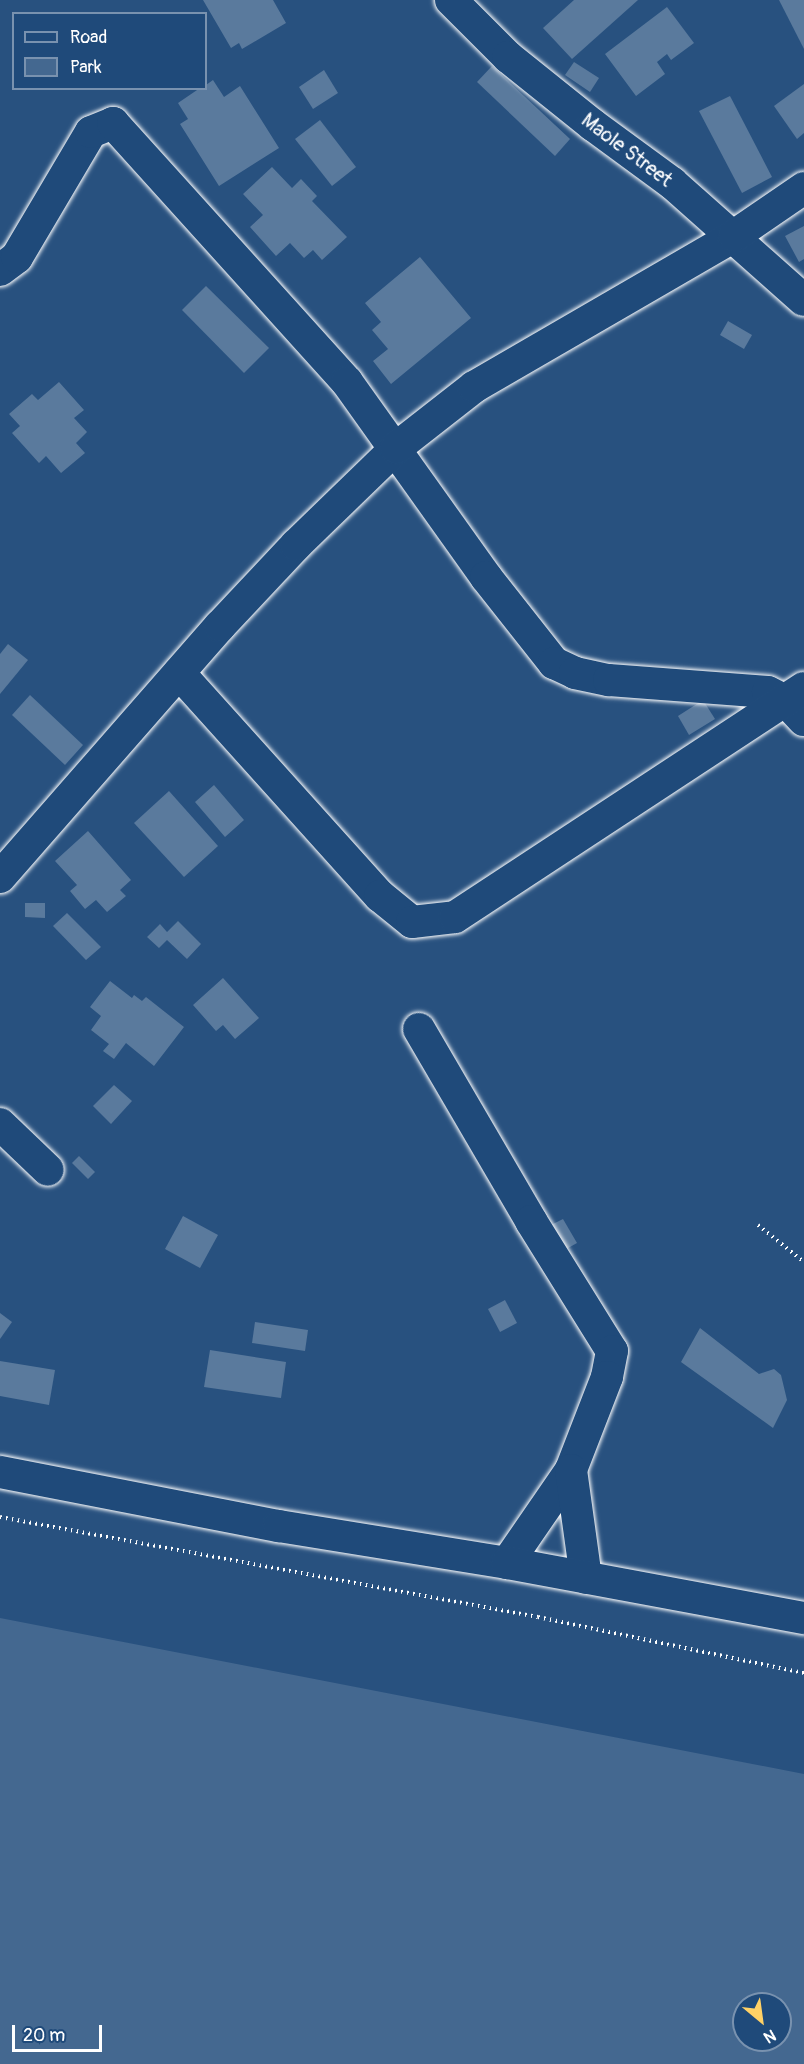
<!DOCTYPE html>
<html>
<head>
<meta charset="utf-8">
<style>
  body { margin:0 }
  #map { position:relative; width:804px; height:2064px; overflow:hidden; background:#28517f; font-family:Pangolin,sans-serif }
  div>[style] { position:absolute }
  .green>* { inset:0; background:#446890 }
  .building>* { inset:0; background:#5a7a9d }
  .path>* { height:4px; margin-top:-2px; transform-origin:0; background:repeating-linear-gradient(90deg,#fff 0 1.5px,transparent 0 6px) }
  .roads { filter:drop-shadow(0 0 2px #fff) drop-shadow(0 0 2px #fff) }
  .street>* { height:32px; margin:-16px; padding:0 16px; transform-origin:16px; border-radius:16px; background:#1f4a7a }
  span { translate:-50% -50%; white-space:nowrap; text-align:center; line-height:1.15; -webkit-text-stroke:5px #1f4a7a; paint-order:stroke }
  .street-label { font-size:20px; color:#fff }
  .legend { position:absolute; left:12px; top:12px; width:195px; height:78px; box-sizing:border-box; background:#1f4a7a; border:2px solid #7992af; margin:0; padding:8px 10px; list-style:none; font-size:18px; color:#fff }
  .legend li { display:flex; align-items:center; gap:12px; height:30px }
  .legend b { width:30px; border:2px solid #7992af }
  .north { position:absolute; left:732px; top:1992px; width:60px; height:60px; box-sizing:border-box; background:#1f4a7a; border:2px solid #7992af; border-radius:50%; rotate:151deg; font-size:16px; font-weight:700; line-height:24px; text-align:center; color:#fff }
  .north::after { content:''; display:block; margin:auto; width:21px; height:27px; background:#ffd166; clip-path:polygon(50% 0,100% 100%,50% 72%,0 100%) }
  .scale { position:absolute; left:12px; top:2025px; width:90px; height:27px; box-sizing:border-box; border:3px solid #fff; border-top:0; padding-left:8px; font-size:18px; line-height:21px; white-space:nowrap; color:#fff; -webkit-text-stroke:4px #1f4a7a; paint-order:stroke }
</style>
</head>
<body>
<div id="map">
  <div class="green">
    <div style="clip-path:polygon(evenodd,0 1618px,804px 1774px,804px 2064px,0 2064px,0 1618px,744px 2004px,780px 2004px,780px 2040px,744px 2040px,744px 2004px)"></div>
  </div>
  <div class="building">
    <div style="clip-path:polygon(203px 0,273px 0,286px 23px,242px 49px,239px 43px,231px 48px)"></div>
    <div style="clip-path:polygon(574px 0,638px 0,572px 59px,543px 28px)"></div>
    <div style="clip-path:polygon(779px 0,804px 0,804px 49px)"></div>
    <div style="clip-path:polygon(667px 7px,694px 43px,671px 60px,667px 54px,657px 62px,665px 74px,636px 96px,605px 54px)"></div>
    <div style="clip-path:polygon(574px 62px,599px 78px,590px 92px,565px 75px)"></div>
    <div style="clip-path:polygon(492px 66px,570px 139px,555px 156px,477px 82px)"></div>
    <div style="clip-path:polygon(324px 70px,338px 93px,313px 109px,299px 87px)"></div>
    <div style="clip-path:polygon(213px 80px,224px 97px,240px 86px,279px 148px,219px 186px,180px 124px,188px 119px,178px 103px,200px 88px,206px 88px,206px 85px)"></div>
    <div style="clip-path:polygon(804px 84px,804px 133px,797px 139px,774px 106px)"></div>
    <div style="clip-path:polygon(730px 96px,772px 177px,742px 193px,699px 111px)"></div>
    <div style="clip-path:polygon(320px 120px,356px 167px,332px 186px,295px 139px)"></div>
    <div style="clip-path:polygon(272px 167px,292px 188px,301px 179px,317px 196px,312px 201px,347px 237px,322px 260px,313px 250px,304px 258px,290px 243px,276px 256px,250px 227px,263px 215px,243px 194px)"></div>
    <div style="clip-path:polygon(804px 226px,804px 259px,799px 262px,785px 236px)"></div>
    <div style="clip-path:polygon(420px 257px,471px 318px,391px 384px,373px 361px,388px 349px,372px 330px,381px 322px,365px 303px)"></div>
    <div style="clip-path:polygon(206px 286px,269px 348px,244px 373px,182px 310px)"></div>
    <div style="clip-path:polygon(728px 321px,752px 335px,744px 349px,720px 335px)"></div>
    <div style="clip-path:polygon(59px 382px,84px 410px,74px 418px,87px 432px,76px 443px,85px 453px,61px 473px,46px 456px,39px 463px,12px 433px,20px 426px,9px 414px,32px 394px,38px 400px)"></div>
    <div style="clip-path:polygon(8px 644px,28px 660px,0 694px,0 654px)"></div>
    <div style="clip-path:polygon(30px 695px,83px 745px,65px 765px,12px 715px)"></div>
    <div style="clip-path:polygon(703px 700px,715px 719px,689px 735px,678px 716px)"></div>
    <div style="clip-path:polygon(214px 785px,244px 820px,225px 837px,195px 802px)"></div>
    <div style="clip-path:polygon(169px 791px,218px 846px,184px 877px,134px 823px)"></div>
    <div style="clip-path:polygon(88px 831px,131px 880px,120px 890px,126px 896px,107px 912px,96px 900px,85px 909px,70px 891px,77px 885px,55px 861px)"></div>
    <div style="clip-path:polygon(25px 903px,45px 903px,45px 918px,25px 917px)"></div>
    <div style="clip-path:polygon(67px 913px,101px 947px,86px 960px,53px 926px)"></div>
    <div style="clip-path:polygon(178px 921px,201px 944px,187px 959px,167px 940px,159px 948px,147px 937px,160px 924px,167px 932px)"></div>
    <div style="clip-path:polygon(223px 978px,259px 1018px,235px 1039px,223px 1025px,216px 1031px,193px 1005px)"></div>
    <div style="clip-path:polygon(110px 981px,132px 998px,134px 995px,142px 1001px,146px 997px,184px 1027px,154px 1066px,126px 1043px,114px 1059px,103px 1051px,109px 1044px,91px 1030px,101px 1016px,90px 1007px)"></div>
    <div style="clip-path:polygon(114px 1085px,132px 1101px,111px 1124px,93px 1106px)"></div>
    <div style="clip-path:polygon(79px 1156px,95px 1172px,88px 1179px,72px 1163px)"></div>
    <div style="clip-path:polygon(183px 1216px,218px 1235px,200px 1268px,165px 1249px)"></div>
    <div style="clip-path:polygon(563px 1219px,577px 1243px,561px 1252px,547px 1227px)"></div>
    <div style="clip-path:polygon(505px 1300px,517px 1323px,500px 1332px,488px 1309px)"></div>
    <div style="clip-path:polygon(0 1313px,12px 1322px,0 1339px)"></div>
    <div style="clip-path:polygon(255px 1322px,308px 1330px,305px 1351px,252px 1343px)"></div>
    <div style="clip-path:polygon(700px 1328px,759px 1374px,774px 1369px,781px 1375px,787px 1400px,773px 1428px,681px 1362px)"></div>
    <div style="clip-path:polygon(210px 1350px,286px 1362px,281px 1398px,204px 1387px)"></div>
    <div style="clip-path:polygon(0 1361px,55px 1370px,49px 1405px,0 1396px)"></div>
  </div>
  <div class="path">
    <div style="left:758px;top:1225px;width:59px;rotate:38.8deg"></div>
    <div style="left:0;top:1517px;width:547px;rotate:10.53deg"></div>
    <div style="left:538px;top:1617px;width:272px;rotate:11.9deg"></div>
  </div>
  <div class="roads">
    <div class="street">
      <div style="left:451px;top:0;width:81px;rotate:45deg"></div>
      <div style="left:508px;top:57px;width:109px;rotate:38.7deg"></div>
      <div style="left:593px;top:125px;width:98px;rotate:36.3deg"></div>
      <div style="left:672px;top:183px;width:176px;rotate:41.6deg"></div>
      <div style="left:0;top:270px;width:21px;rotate:-37deg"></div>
      <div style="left:17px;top:257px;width:145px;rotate:-59.4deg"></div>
      <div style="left:91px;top:132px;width:24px;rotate:-22deg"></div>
      <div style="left:113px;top:123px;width:349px;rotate:47.9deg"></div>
      <div style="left:347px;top:382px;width:239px;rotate:54.5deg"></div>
      <div style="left:486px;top:577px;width:110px;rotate:51.7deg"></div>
      <div style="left:554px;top:663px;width:23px;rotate:25deg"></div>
      <div style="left:575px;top:673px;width:35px;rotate:12deg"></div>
      <div style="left:609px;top:680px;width:159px;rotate:4.3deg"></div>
      <div style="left:768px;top:692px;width:20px;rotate:27deg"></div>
      <div style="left:786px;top:701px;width:26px;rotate:47deg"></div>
      <div style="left:179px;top:673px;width:300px;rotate:48deg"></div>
      <div style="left:380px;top:896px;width:41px;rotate:39.1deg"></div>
      <div style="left:412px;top:922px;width:43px;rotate:-6.6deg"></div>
      <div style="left:455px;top:917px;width:417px;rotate:-33.3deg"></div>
      <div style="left:0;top:877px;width:334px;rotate:-48.8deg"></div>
      <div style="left:220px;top:626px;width:111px;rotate:-46.8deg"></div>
      <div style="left:296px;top:545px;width:139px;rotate:-44.1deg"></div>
      <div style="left:396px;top:448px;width:99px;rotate:-38deg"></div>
      <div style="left:474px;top:387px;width:301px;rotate:-30.1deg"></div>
      <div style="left:734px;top:236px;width:85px;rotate:-34.4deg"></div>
      <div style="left:419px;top:1029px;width:222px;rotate:59.7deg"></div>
      <div style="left:531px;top:1221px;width:153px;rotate:58.1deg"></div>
      <div style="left:612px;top:1351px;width:26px;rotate:101deg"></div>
      <div style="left:607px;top:1377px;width:100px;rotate:111.2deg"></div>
      <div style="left:571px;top:1470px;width:113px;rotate:124.5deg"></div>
      <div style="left:0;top:1124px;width:66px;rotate:43.8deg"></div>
      <div style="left:571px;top:1470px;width:109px;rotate:82.1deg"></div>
      <div style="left:0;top:1472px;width:284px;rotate:11deg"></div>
      <div style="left:279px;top:1526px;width:231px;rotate:9.2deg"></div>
      <div style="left:507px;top:1563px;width:302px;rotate:10.5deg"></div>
    </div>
  </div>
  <div class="street-label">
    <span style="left:627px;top:150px;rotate:37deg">Maole Street</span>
  </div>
  <ul class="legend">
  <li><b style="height:8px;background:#1f4a7a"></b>Road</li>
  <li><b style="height:16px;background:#446890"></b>Park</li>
  </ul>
  <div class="north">N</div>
  <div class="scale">20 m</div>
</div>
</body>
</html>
